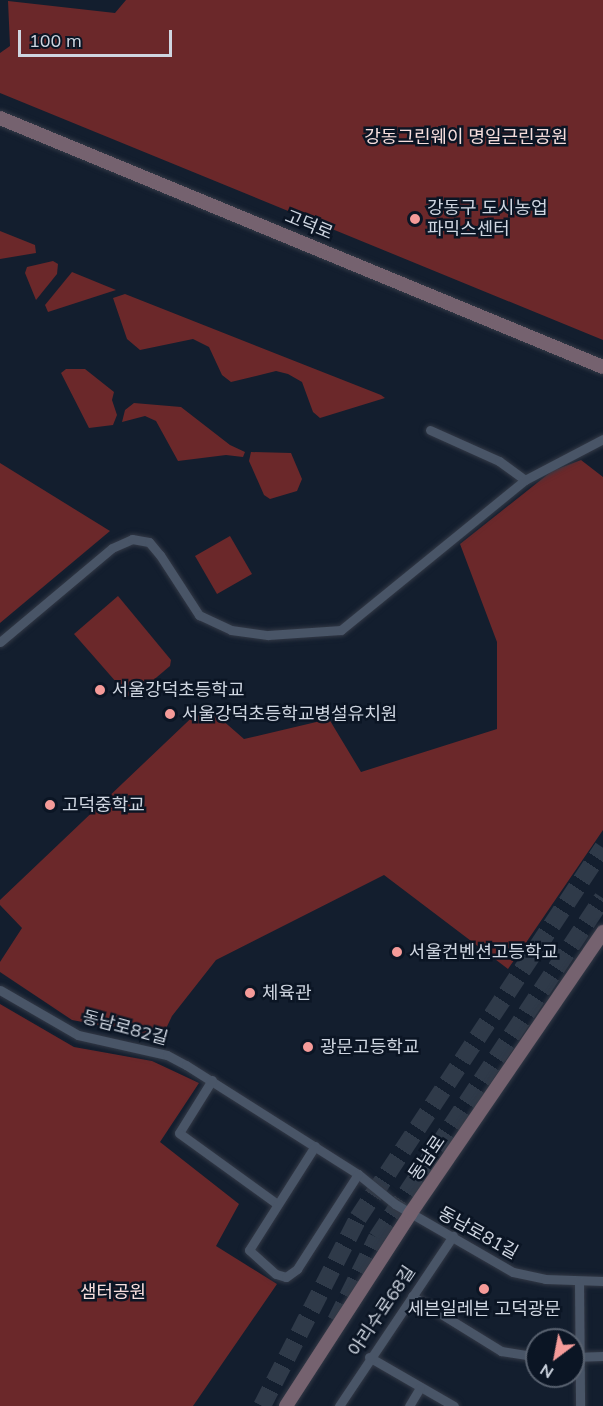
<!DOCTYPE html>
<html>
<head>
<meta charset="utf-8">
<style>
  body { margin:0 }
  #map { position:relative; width:603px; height:1406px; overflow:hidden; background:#131e2e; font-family:Mulish,"Noto Sans KR",sans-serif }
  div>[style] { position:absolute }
  .green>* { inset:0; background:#6b282a }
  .highway-tunnel>* { height:18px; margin-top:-9px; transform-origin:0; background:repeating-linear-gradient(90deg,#2f3a49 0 18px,transparent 0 27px) }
  .roads { filter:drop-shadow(0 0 2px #333946) drop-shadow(0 0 2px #333946) }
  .street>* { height:9px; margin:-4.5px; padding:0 4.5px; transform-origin:4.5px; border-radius:4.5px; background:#495567 }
  .secondary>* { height:14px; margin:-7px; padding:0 7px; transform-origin:7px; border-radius:7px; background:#75626f }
  .dots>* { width:16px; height:16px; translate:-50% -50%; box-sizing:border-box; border:3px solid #0b1524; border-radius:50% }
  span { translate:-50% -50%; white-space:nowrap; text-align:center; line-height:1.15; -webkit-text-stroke:5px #0b1524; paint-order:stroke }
  .park-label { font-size:18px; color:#f6dddc }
  .poi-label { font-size:18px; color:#cfd6e1 }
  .left { translate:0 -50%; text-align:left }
  .street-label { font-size:18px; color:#cfd6e1 }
  .north { position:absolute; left:525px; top:1328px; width:60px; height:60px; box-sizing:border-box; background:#0b1524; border:2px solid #596270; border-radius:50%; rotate:212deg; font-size:16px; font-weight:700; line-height:24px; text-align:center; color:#cfd6e1 }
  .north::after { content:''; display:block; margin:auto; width:21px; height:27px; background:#f59b99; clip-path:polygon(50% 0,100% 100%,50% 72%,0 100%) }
  .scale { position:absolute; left:18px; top:30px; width:154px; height:27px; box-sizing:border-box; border:3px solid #cfd6e1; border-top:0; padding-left:8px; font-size:18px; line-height:21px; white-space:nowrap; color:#cfd6e1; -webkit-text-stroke:4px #0b1524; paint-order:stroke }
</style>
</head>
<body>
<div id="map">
  <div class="green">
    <div style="clip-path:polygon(126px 0,603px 0,603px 340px,0 93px,0 53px,10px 46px,8px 1px,115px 13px)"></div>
    <div style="clip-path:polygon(0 231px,35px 245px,36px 253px,0 259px)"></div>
    <div style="clip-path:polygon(53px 261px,58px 264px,57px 274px,36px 300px,25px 273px,27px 267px)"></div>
    <div style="clip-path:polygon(72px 272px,116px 290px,48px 312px,45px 305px)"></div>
    <div style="clip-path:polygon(125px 294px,381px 395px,385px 398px,320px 418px,313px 412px,302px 382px,288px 374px,276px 371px,231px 382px,222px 375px,209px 347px,193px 339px,140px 350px,127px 339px,113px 298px)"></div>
    <div style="clip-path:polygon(66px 369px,85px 369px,114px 392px,112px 400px,117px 415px,113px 425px,89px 428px,61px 373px)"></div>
    <div style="clip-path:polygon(134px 403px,181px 407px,230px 445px,245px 452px,243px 457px,226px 455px,178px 461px,156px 421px,145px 416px,122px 422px,125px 410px)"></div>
    <div style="clip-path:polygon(251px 452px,291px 453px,302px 479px,297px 491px,270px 499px,264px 495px,249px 461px)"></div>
    <div style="clip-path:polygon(581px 460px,603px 477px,603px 830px,508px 969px,384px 875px,216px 960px,172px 1016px,162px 1037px,72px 1020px,0 972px,0 962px,22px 928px,0 905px,0 900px,205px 705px,244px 739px,329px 719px,361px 772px,497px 729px,497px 642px,460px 544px,552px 471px)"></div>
    <div style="clip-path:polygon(0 463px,110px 531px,0 623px)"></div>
    <div style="clip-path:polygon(230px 536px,252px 574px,217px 594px,195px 556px)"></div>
    <div style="clip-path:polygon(118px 596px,171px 660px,170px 666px,131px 699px,74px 634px)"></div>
    <div style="clip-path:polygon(0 1004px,74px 1047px,152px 1061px,199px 1083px,160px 1142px,239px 1204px,216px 1246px,277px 1284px,193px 1406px,0 1406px)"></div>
  </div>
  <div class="highway-tunnel">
    <div style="left:336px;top:1321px;width:93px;rotate:-63.7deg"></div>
    <div style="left:377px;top:1238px;width:408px;rotate:-56.4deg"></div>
    <div style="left:262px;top:1406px;width:211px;rotate:-62.9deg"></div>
    <div style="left:358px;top:1218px;width:444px;rotate:-56.5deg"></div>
  </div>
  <div class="roads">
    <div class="street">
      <div style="left:430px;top:430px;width:76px;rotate:24.2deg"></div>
      <div style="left:499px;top:461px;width:32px;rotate:36deg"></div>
      <div style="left:0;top:642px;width:146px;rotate:-40deg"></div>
      <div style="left:112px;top:548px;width:22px;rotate:-24deg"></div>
      <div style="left:132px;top:539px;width:17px;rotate:10deg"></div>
      <div style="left:149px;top:542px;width:17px;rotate:50deg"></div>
      <div style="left:160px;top:555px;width:72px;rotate:57deg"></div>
      <div style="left:199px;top:615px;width:35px;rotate:25deg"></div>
      <div style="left:231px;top:630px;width:37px;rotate:8deg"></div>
      <div style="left:268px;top:635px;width:73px;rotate:-3.9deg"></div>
      <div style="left:341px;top:630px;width:237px;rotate:-39.2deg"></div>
      <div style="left:525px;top:480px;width:88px;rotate:-27.7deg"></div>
      <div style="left:0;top:990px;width:90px;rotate:30deg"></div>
      <div style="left:78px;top:1035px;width:91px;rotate:12.7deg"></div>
      <div style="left:167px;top:1055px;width:21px;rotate:28deg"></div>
      <div style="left:186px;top:1065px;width:204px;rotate:32.4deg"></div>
      <div style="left:358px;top:1174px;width:48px;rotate:39deg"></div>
      <div style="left:395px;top:1204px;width:136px;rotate:30deg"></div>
      <div style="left:513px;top:1272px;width:33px;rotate:12deg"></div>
      <div style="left:545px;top:1279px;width:58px;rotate:2deg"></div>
      <div style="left:212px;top:1080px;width:62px;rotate:121.9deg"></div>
      <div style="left:179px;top:1133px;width:121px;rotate:35.9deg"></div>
      <div style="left:315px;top:1146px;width:123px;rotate:122.4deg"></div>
      <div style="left:249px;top:1250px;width:36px;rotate:42deg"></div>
      <div style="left:276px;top:1274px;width:10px;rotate:17deg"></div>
      <div style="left:286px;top:1277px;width:14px;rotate:-36deg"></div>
      <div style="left:297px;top:1269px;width:113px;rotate:-57.3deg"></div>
      <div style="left:579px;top:1281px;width:125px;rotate:89.5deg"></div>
      <div style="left:412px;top:1296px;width:105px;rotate:31.7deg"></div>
      <div style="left:501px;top:1351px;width:36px;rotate:9deg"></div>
      <div style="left:369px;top:1357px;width:98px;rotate:30deg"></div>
      <div style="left:573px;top:1357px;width:30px;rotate:-2deg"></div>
      <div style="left:339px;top:1406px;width:205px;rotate:-56.2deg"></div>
      <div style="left:409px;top:1406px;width:21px;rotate:-59deg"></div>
    </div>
    <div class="secondary">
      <div style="left:0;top:118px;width:652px;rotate:22.44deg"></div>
      <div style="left:286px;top:1406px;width:229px;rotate:-57.1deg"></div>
      <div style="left:410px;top:1214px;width:342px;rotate:-55.6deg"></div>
    </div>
  </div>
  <div class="dots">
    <div style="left:415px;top:219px;background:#f59b99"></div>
    <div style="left:100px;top:690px;background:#f59b99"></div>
    <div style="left:170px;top:714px;background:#f59b99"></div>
    <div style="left:50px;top:805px;background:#f59b99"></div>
    <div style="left:397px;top:952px;background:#f59b99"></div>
    <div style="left:250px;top:993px;background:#f59b99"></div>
    <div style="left:308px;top:1047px;background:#f59b99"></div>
    <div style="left:484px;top:1289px;background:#f59b99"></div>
  </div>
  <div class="park-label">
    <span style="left:466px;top:137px">강동그린웨이 명일근린공원</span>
    <span style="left:113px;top:1292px">샘터공원</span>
  </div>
  <div class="poi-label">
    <span class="left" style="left:427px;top:219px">강동구 도시농업<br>파믹스센터</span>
    <span class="left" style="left:112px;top:690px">서울강덕초등학교</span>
    <span class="left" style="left:182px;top:714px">서울강덕초등학교병설유치원</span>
    <span class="left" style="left:62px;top:805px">고덕중학교</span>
    <span class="left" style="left:409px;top:952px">서울컨벤션고등학교</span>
    <span class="left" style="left:262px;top:993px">체육관</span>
    <span class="left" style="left:320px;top:1047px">광문고등학교</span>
    <span style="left:484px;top:1309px">세븐일레븐 고덕광문</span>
  </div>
  <div class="street-label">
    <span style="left:309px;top:225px;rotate:22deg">고덕로</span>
    <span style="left:125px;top:1028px;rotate:15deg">동남로82길</span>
    <span style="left:427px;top:1158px;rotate:-56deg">동남로</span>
    <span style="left:478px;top:1233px;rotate:29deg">동남로81길</span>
    <span style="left:382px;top:1311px;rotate:-56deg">아리수로68길</span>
  </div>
  <div class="north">N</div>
  <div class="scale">100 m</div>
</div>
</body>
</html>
